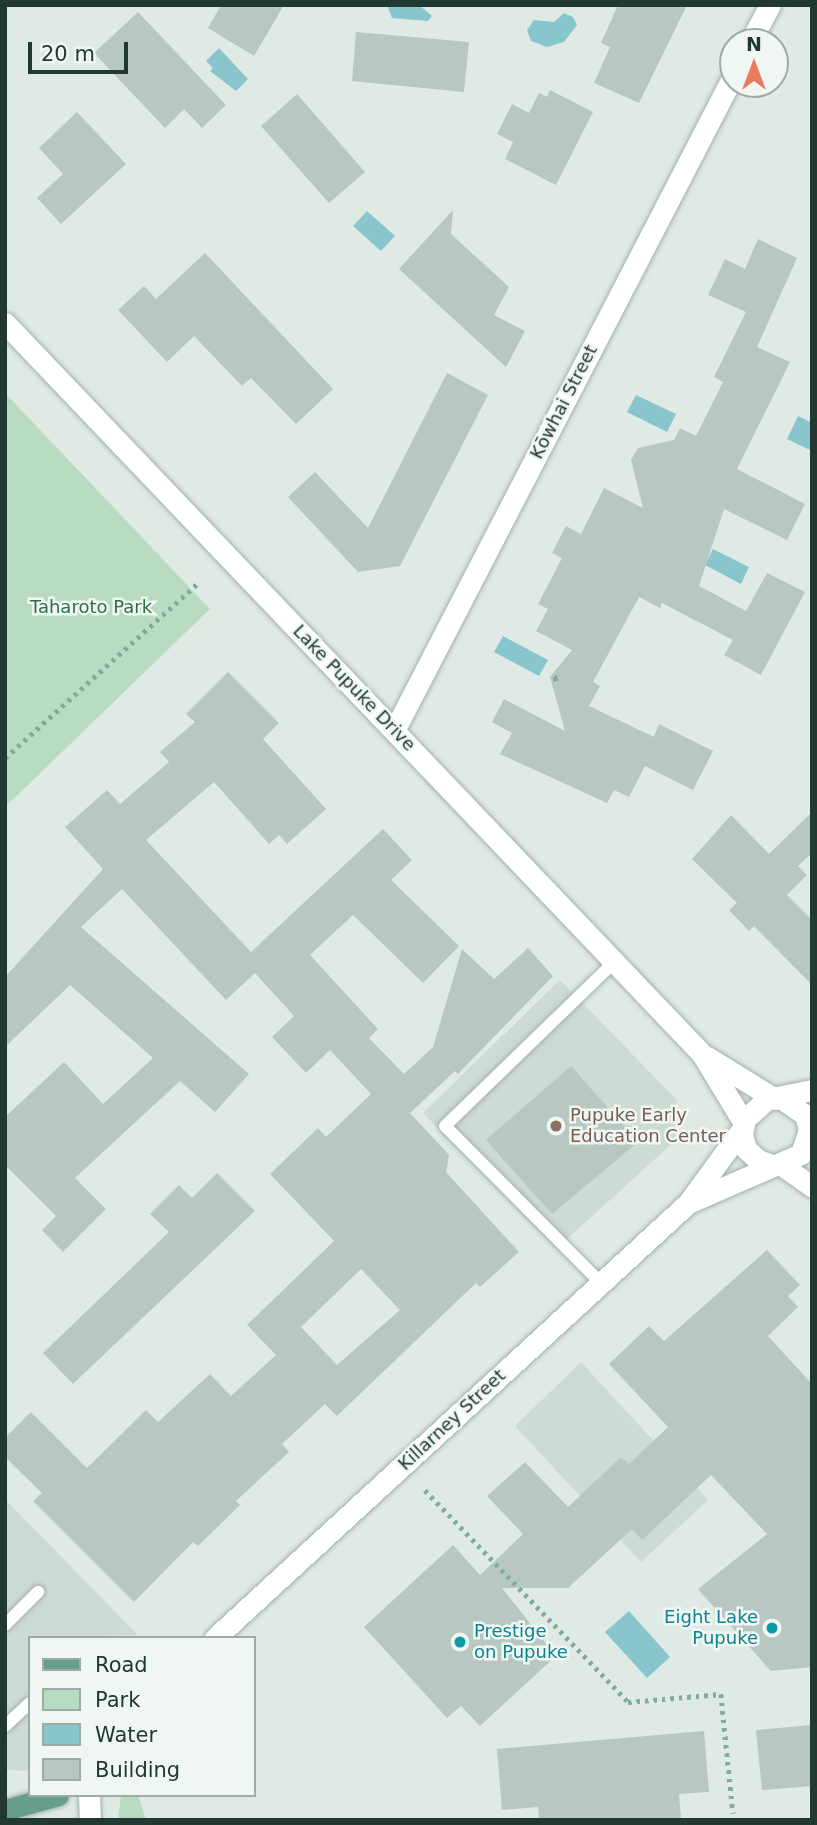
<!DOCTYPE html>
<html>
<head>
<meta charset="utf-8">
<style>
  body { margin:0 }
  #map { position:relative; width:817px; height:1825px; overflow:hidden; background:#dfeae5; font-family:"DejaVu Sans",sans-serif }
  div>[style] { position:absolute }
  .built>* { inset:0; background:#cedad4 }
  .green>* { inset:0; background:#b9dbc1 }
  .water>* { inset:0; background:#89c5cd }
  .building>* { inset:0; background:#b8c7c1 }
  .path>* { height:4.5px; margin-top:-2.25px; transform-origin:0; background:repeating-linear-gradient(90deg,#81ac9d 0 3.5px,transparent 0 8.5px) }
  .roads { filter:drop-shadow(0 0 2px #a2b1ac) drop-shadow(0 0 2px #a2b1ac) }
  .lane>* { height:12px; margin:-6px; padding:0 6px; transform-origin:6px; border-radius:6px; background:#fff }
  .street>* { height:21px; margin:-10.5px; padding:0 10.5px; transform-origin:10.5px; border-radius:10.5px; background:#fff }
  .secondary>* { height:21px; margin:-10.5px; padding:0 10.5px; transform-origin:10.5px; border-radius:10.5px; background:#fff }
  .primary>* { height:21px; margin:-10.5px; padding:0 10.5px; transform-origin:10.5px; border-radius:10.5px; background:#669e8d }
  .dots>* { width:19px; height:19px; translate:-50% -50%; box-sizing:border-box; border:4px solid #f0f7f3; border-radius:50% }
  span { translate:-50% -50%; white-space:nowrap; text-align:center; line-height:1.15; -webkit-text-stroke:5px #f0f7f3; paint-order:stroke }
  .street-label { font-size:18px; color:#213932 }
  .park-label { font-size:18px; color:#2d6e44 }
  .education-label { font-size:18px; color:#785e54 }
  .left { translate:0 -50%; text-align:left }
  .culture-label { font-size:18px; color:#0d838f }
  .right { translate:-100% -50%; text-align:right }
  .frame { position:absolute; inset:0; border:7px solid #213932; pointer-events:none }
  .legend { position:absolute; left:28px; top:1636px; width:228px; height:161px; box-sizing:border-box; background:#f0f7f3; border:2px solid #9daba6; margin:0; padding:9px 12px; list-style:none; font-size:21px; color:#213932 }
  .legend li { display:flex; align-items:center; gap:14px; height:35px }
  .legend b { width:35px; border:2px solid #9daba6 }
  .north { position:absolute; left:719px; top:28px; width:70px; height:70px; box-sizing:border-box; background:#f0f7f3; border:2px solid #9daba6; border-radius:50%; rotate:0deg; font-size:19px; font-weight:700; line-height:28px; text-align:center; color:#213932 }
  .north::after { content:''; display:block; margin:auto; width:24px; height:32px; background:#ec7a5c; clip-path:polygon(50% 0,100% 100%,50% 72%,0 100%) }
  .scale { position:absolute; left:28px; top:42px; width:100px; height:32px; box-sizing:border-box; border:4px solid #213932; border-top:0; padding-left:9px; font-size:21px; line-height:24px; white-space:nowrap; color:#213932; -webkit-text-stroke:5px #f0f7f3; paint-order:stroke }
</style>
</head>
<body>
<div id="map">
  <div class="built">
    <div style="clip-path:polygon(560px 980px,677px 1100px,676px 1140px,556px 1249px,423px 1113px)"></div>
    <div style="clip-path:polygon(581px 1362px,708px 1500px,641px 1562px,515px 1426px)"></div>
    <div style="clip-path:polygon(5px 1499px,138px 1635px,30px 1638px,30px 1771px,5px 1770px)"></div>
  </div>
  <div class="green">
    <div style="clip-path:polygon(5px 393px,210px 609px,5px 807px)"></div>
    <div style="clip-path:polygon(121px 1795px,138px 1795px,146px 1820px,118px 1820px)"></div>
  </div>
  <div class="water">
    <div style="clip-path:polygon(387px 5px,419px 5px,432px 16px,428px 21px,392px 18px)"></div>
    <div style="clip-path:polygon(564px 13px,573px 17px,577px 25px,564px 42px,547px 47px,531px 41px,527px 30px,534px 20px,554px 22px)"></div>
    <div style="clip-path:polygon(219px 48px,248px 79px,236px 91px,210px 71px,213px 68px,206px 61px)"></div>
    <div style="clip-path:polygon(367px 211px,395px 236px,381px 251px,353px 226px)"></div>
    <div style="clip-path:polygon(636px 395px,676px 414px,667px 432px,627px 412px)"></div>
    <div style="clip-path:polygon(798px 416px,812px 423px,812px 451px,787px 439px)"></div>
    <div style="clip-path:polygon(713px 549px,749px 567px,741px 584px,705px 565px)"></div>
    <div style="clip-path:polygon(503px 636px,548px 660px,539px 676px,494px 652px)"></div>
    <div style="clip-path:polygon(629px 1611px,670px 1657px,647px 1678px,605px 1632px)"></div>
  </div>
  <div class="building">
    <div style="clip-path:polygon(221px 5px,284px 5px,254px 56px,208px 28px)"></div>
    <div style="clip-path:polygon(618px 5px,687px 5px,639px 103px,594px 83px,610px 47px,601px 43px)"></div>
    <div style="clip-path:polygon(138px 12px,226px 105px,202px 128px,184px 109px,165px 128px,94px 53px)"></div>
    <div style="clip-path:polygon(356px 32px,469px 42px,464px 92px,352px 81px)"></div>
    <div style="clip-path:polygon(550px 90px,593px 112px,556px 185px,505px 159px,513px 142px,497px 134px,512px 104px,529px 113px,539px 93px,547px 97px)"></div>
    <div style="clip-path:polygon(297px 94px,365px 172px,329px 203px,261px 126px)"></div>
    <div style="clip-path:polygon(77px 112px,126px 164px,61px 224px,37px 198px,63px 174px,39px 148px)"></div>
    <div style="clip-path:polygon(453px 210px,451px 234px,509px 287px,494px 315px,525px 331px,506px 367px,399px 269px)"></div>
    <div style="clip-path:polygon(758px 239px,797px 258px,757px 347px,790px 362px,737px 469px,805px 504px,787px 540px,724px 509px,699px 586px,746px 611px,767px 573px,805px 592px,761px 675px,724px 655px,733px 640px,662px 603px,660px 608px,639px 597px,593px 682px,600px 686px,589px 706px,654px 737px,659px 724px,713px 751px,693px 790px,645px 766px,629px 797px,614px 790px,607px 803px,500px 754px,512px 733px,492px 722px,504px 699px,565px 731px,550px 677px,572px 650px,536px 631px,548px 609px,538px 604px,562px 558px,552px 553px,566px 526px,581px 534px,604px 488px,643px 508px,631px 460px,638px 448px,674px 440px,680px 428px,696px 436px,723px 382px,714px 377px,746px 312px,708px 295px,725px 259px,745px 269px)"></div>
    <div style="clip-path:polygon(205px 253px,333px 389px,296px 424px,251px 378px,242px 386px,194px 336px,167px 362px,118px 310px,144px 286px,156px 299px)"></div>
    <div style="clip-path:polygon(447px 373px,488px 395px,400px 566px,358px 572px,288px 497px,315px 472px,368px 528px)"></div>
    <div style="clip-path:polygon(evenodd,228px 672px,279px 723px,263px 739px,326px 809px,287px 844px,279px 835px,269px 844px,214px 782px,146px 840px,251px 952px,383px 829px,412px 860px,391px 880px,459px 946px,423px 983px,353px 915px,310px 955px,378px 1029px,369px 1038px,404px 1074px,433px 1047px,462px 949px,494px 979px,528px 948px,553px 976px,458px 1074px,455px 1071px,410px 1113px,449px 1155px,446px 1172px,519px 1252px,480px 1287px,476px 1283px,337px 1416px,325px 1404px,282px 1444px,289px 1452px,236px 1501px,240px 1505px,198px 1546px,193px 1542px,134px 1602px,33px 1501px,42px 1493px,5px 1457px,5px 1438px,31px 1412px,87px 1468px,146px 1410px,158px 1422px,210px 1374px,231px 1396px,276px 1355px,247px 1325px,334px 1241px,270px 1174px,318px 1128px,326px 1137px,371px 1094px,330px 1050px,306px 1073px,272px 1037px,294px 1016px,255px 973px,226px 1000px,122px 889px,81px 927px,249px 1074px,215px 1112px,180px 1081px,75px 1178px,106px 1209px,63px 1252px,42px 1230px,56px 1216px,5px 1165px,5px 1117px,64px 1062px,103px 1104px,153px 1058px,70px 985px,5px 1047px,5px 977px,103px 869px,65px 827px,107px 790px,120px 804px,169px 762px,160px 752px,195px 722px,186px 714px,228px 672px,361px 1269px,400px 1310px,337px 1365px,301px 1327px,361px 1269px)"></div>
    <div style="clip-path:polygon(812px 812px,812px 853px,798px 866px,807px 875px,787px 895px,812px 920px,812px 985px,754px 926px,749px 931px,729px 910px,737px 903px,692px 859px,731px 815px,769px 854px)"></div>
    <div style="clip-path:polygon(571px 1066px,638px 1142px,552px 1214px,486px 1140px)"></div>
    <div style="clip-path:polygon(217px 1173px,255px 1211px,73px 1384px,43px 1353px,169px 1232px,150px 1214px,179px 1185px,192px 1198px)"></div>
    <div style="clip-path:polygon(767px 1250px,800px 1285px,788px 1296px,798px 1307px,768px 1336px,812px 1384px,812px 1667px,771px 1671px,698px 1589px,767px 1534px,711px 1475px,642px 1540px,632px 1529px,568px 1588px,502px 1588px,556px 1656px,480px 1726px,461px 1706px,447px 1718px,364px 1627px,453px 1545px,480px 1575px,523px 1534px,487px 1496px,525px 1462px,568px 1507px,621px 1457px,629px 1464px,668px 1427px,609px 1364px,649px 1326px,664px 1341px)"></div>
    <div style="clip-path:polygon(812px 1725px,812px 1786px,762px 1790px,756px 1730px)"></div>
    <div style="clip-path:polygon(704px 1731px,709px 1792px,679px 1794px,681px 1820px,539px 1820px,538px 1807px,502px 1810px,497px 1749px)"></div>
  </div>
  <div class="path">
    <div style="left:556px;top:681px;width:5px;rotate:-112deg"></div>
    <div style="left:554px;top:676px;width:5px;rotate:37deg"></div>
    <div style="left:5px;top:758px;width:261px;rotate:-42.2deg"></div>
    <div style="left:425px;top:1490px;width:294px;rotate:46.2deg"></div>
    <div style="left:628px;top:1702px;width:93px;rotate:-4.9deg"></div>
    <div style="left:721px;top:1694px;width:120px;rotate:84.2deg"></div>
  </div>
  <div class="roads">
    <div class="lane">
      <div style="left:601px;top:1283px;width:221px;rotate:-134.8deg"></div>
      <div style="left:445px;top:1126px;width:235px;rotate:-44.1deg"></div>
      <div style="left:5px;top:1625px;width:47px;rotate:-45deg"></div>
      <div style="left:5px;top:1726px;width:34px;rotate:-43deg"></div>
    </div>
    <div class="street">
      <div style="left:750px;top:42px;width:42px;rotate:-61.6deg"></div>
      <div style="left:5px;top:323px;width:1010px;rotate:46.36deg"></div>
      <div style="left:702px;top:1054px;width:81px;rotate:58.7deg"></div>
      <div style="left:395px;top:729px;width:735px;rotate:-62.63deg"></div>
      <div style="left:707px;top:1057px;width:80px;rotate:31.7deg"></div>
      <div style="left:780px;top:1164px;width:39px;rotate:35deg"></div>
    </div>
    <div class="secondary">
      <div style="left:772px;top:1165px;width:15px;rotate:-160deg"></div>
      <div style="left:758px;top:1160px;width:16px;rotate:-137deg"></div>
      <div style="left:746px;top:1149px;width:16px;rotate:-105deg"></div>
      <div style="left:742px;top:1134px;width:15px;rotate:-79deg"></div>
      <div style="left:745px;top:1119px;width:30px;rotate:-42deg"></div>
      <div style="left:767px;top:1099px;width:46px;rotate:-11.3deg"></div>
      <div style="left:690px;top:1202px;width:121px;rotate:-23.4deg"></div>
      <div style="left:801px;top:1154px;width:26px;rotate:-72deg"></div>
      <div style="left:809px;top:1129px;width:15px;rotate:-106deg"></div>
      <div style="left:805px;top:1115px;width:28px;rotate:-145deg"></div>
      <div style="left:215px;top:1638px;width:643px;rotate:-42.6deg"></div>
      <div style="left:688px;top:1203px;width:93px;rotate:-53.7deg"></div>
      <div style="left:89px;top:1795px;width:25px;rotate:88deg"></div>
    </div>
    <div class="primary">
      <div style="left:5px;top:1810px;width:55px;rotate:-15.8deg"></div>
    </div>
  </div>
  <div class="dots">
    <div style="left:556px;top:1126px;background:#8d6e63"></div>
    <div style="left:772px;top:1628px;background:#0f9aa8"></div>
    <div style="left:460px;top:1642px;background:#0f9aa8"></div>
  </div>
  <div class="street-label">
    <span style="left:564px;top:402px;rotate:-63deg">Kōwhai Street</span>
    <span style="left:354px;top:688px;rotate:46deg">Lake Pupuke Drive</span>
    <span style="left:452px;top:1420px;rotate:-43deg">Killarney Street</span>
  </div>
  <div class="park-label">
    <span style="left:91px;top:607px">Taharoto Park</span>
  </div>
  <div class="education-label">
    <span class="left" style="left:570px;top:1126px">Pupuke Early<br>Education Center</span>
  </div>
  <div class="culture-label">
    <span class="right" style="left:758px;top:1628px">Eight Lake<br>Pupuke</span>
    <span class="left" style="left:474px;top:1642px">Prestige<br>on Pupuke</span>
  </div>
  <div class="frame"></div>
  <ul class="legend">
  <li><b style="height:9px;background:#669e8d"></b>Road</li>
  <li><b style="height:19px;background:#b9dbc1"></b>Park</li>
  <li><b style="height:19px;background:#89c5cd"></b>Water</li>
  <li><b style="height:19px;background:#b8c7c1"></b>Building</li>
  </ul>
  <div class="north">N</div>
  <div class="scale">20 m</div>
</div>
</body>
</html>
